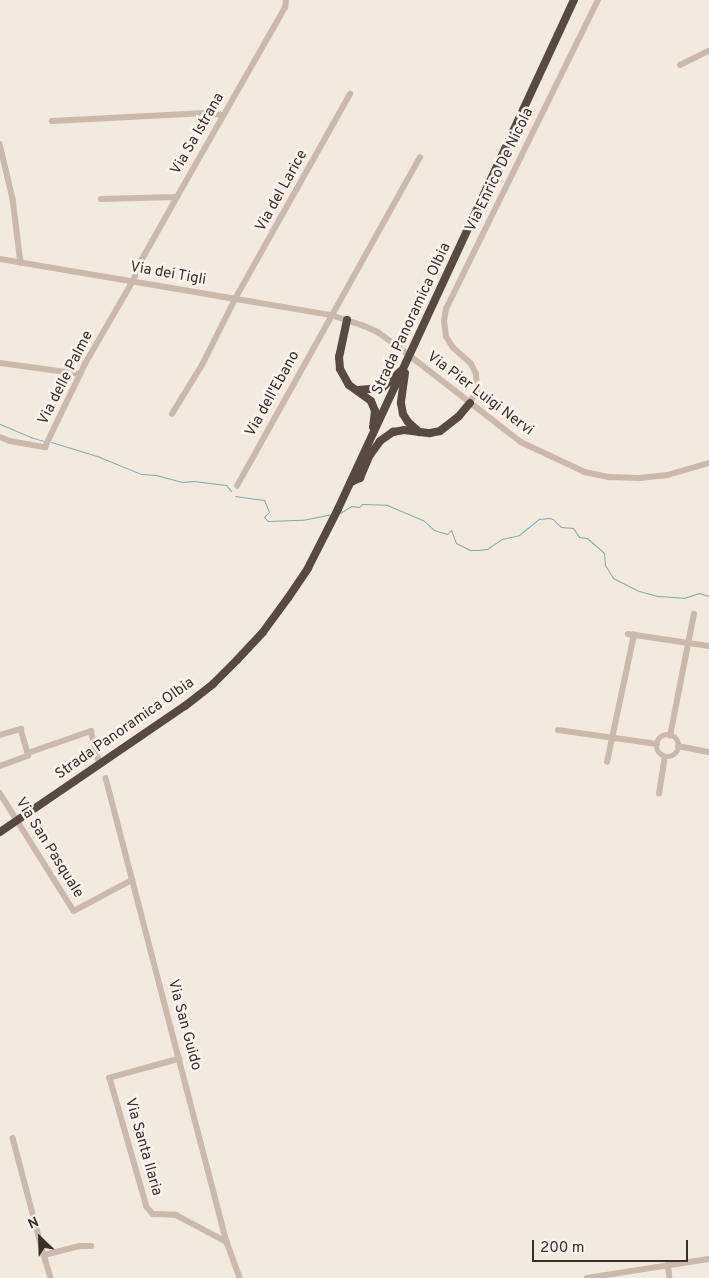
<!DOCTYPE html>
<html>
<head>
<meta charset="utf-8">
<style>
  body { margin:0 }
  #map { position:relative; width:709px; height:1278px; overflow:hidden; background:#f2e9df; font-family:Overpass,sans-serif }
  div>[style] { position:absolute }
  .stream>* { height:1px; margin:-0.5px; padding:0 0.5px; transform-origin:0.5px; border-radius:0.5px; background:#80acae }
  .minor>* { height:5.5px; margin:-2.75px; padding:0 2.75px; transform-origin:2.75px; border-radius:2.75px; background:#cab9ac }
  .minor>.ring { margin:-2.75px; padding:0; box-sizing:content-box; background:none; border:5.5px solid #cab9ac; border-radius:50% }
  .highway>* { height:8px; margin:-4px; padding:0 4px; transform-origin:4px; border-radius:4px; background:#584942 }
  span { translate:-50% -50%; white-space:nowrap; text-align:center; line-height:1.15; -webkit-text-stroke:5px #f9f3ec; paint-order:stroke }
  .street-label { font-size:15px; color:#382f2a }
  .north { position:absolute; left:15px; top:1213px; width:50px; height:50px; -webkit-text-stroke:4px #f9f3ec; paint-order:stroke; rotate:336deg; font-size:14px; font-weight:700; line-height:20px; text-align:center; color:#382f2a }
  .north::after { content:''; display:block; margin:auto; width:18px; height:22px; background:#382f2a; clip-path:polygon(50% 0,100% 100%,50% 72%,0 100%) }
  .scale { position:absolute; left:532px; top:1240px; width:156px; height:22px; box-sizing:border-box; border:2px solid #382f2a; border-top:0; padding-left:6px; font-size:15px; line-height:18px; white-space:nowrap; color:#382f2a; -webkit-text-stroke:4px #f9f3ec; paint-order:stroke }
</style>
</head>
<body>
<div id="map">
  <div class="stream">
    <div style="left:0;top:424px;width:33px;rotate:23deg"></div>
    <div style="left:30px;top:437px;width:15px;rotate:16deg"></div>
    <div style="left:51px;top:442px;width:48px;rotate:16.9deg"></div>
    <div style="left:97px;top:456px;width:48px;rotate:22.2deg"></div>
    <div style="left:141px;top:474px;width:15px;rotate:4deg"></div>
    <div style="left:156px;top:475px;width:27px;rotate:15deg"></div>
    <div style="left:182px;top:482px;width:12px;rotate:-5deg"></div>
    <div style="left:194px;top:481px;width:32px;rotate:7deg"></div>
    <div style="left:226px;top:485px;width:8px;rotate:50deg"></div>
    <div style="left:235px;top:496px;width:29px;rotate:8deg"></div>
    <div style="left:264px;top:500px;width:13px;rotate:67deg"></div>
    <div style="left:269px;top:512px;width:7px;rotate:135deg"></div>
    <div style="left:264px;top:517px;width:6px;rotate:45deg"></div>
    <div style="left:268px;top:521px;width:34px;rotate:-2deg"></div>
    <div style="left:302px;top:520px;width:31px;rotate:-11deg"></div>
    <div style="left:340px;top:513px;width:13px;rotate:-32deg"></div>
    <div style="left:351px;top:506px;width:8px;rotate:7deg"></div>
    <div style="left:359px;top:507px;width:4px;rotate:-45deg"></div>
    <div style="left:362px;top:504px;width:25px;rotate:2deg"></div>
    <div style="left:387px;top:505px;width:39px;rotate:23deg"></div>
    <div style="left:423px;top:520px;width:15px;rotate:42deg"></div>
    <div style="left:434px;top:530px;width:14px;rotate:17deg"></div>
    <div style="left:447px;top:534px;width:6px;rotate:-45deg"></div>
    <div style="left:451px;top:530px;width:14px;rotate:69deg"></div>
    <div style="left:456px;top:543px;width:16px;rotate:27deg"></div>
    <div style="left:470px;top:550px;width:8px"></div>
    <div style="left:478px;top:550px;width:9px;rotate:-6deg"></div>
    <div style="left:487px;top:549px;width:18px;rotate:-34deg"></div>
    <div style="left:502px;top:539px;width:17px;rotate:-13deg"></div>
    <div style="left:519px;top:535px;width:26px;rotate:-39deg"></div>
    <div style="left:539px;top:519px;width:10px;rotate:-6deg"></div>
    <div style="left:549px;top:518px;width:4px;rotate:14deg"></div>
    <div style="left:553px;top:519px;width:11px;rotate:45deg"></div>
    <div style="left:561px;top:527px;width:12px;rotate:5deg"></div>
    <div style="left:573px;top:528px;width:11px;rotate:56deg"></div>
    <div style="left:579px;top:537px;width:8px;rotate:7deg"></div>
    <div style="left:587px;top:538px;width:23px;rotate:41deg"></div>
    <div style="left:604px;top:553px;width:12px;rotate:85deg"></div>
    <div style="left:605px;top:565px;width:15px;rotate:58deg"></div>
    <div style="left:613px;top:578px;width:29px;rotate:27deg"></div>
    <div style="left:639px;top:591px;width:20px;rotate:15deg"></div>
    <div style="left:658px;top:596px;width:26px;rotate:4deg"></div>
    <div style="left:684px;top:598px;width:16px;rotate:-18deg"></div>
    <div style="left:699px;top:593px;width:10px;rotate:17deg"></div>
  </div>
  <div class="minor">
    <div style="left:680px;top:65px;width:32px;rotate:-26deg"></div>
    <div style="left:52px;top:121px;width:154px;rotate:-3deg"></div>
    <div style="left:206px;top:113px;width:17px;rotate:7deg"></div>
    <div style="left:0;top:144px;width:57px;rotate:76.7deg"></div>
    <div style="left:13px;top:199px;width:64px;rotate:82.9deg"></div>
    <div style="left:101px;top:199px;width:76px;rotate:-1.5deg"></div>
    <div style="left:0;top:259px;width:336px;rotate:9.6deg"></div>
    <div style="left:331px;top:315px;width:33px;rotate:18deg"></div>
    <div style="left:362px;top:325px;width:17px;rotate:24deg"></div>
    <div style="left:378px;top:332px;width:27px;rotate:36deg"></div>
    <div style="left:400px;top:348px;width:153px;rotate:37.8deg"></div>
    <div style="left:521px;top:442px;width:71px;rotate:25.1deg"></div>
    <div style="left:585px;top:472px;width:25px;rotate:12deg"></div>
    <div style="left:609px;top:477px;width:31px;rotate:2deg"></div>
    <div style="left:640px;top:478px;width:28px;rotate:-6deg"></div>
    <div style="left:668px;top:475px;width:43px;rotate:-16.3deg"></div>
    <div style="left:0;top:363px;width:81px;rotate:7.8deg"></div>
    <div style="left:470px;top:403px;width:16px;rotate:-63deg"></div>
    <div style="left:477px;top:389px;width:15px;rotate:-94deg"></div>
    <div style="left:476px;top:374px;width:11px;rotate:-117deg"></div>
    <div style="left:471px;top:364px;width:24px;rotate:-138deg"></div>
    <div style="left:453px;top:348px;width:13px;rotate:-122deg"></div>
    <div style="left:446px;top:337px;width:16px;rotate:-97deg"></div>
    <div style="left:444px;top:321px;width:12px;rotate:-81deg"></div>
    <div style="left:446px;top:309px;width:344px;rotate:-63.8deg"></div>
    <div style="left:172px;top:414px;width:57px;rotate:-58.5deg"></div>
    <div style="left:202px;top:365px;width:74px;rotate:-63.4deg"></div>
    <div style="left:235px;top:299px;width:235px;rotate:-60.7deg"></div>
    <div style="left:0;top:437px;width:11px;rotate:22deg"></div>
    <div style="left:10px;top:441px;width:36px;rotate:10deg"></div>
    <div style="left:45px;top:447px;width:92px;rotate:-64.3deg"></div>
    <div style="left:85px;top:364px;width:96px;rotate:-60deg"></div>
    <div style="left:133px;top:281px;width:22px;rotate:-68deg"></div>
    <div style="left:141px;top:261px;width:73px;rotate:-60.6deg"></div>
    <div style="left:177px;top:197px;width:218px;rotate:-60.3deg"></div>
    <div style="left:285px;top:8px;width:8px;rotate:-83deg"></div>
    <div style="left:237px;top:486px;width:376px;rotate:-60.9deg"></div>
    <div style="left:628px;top:634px;width:82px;rotate:8.4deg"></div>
    <div style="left:558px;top:730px;width:100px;rotate:8deg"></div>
    <div style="left:0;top:735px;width:22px;rotate:-16deg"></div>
    <div style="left:21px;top:729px;width:25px;rotate:74deg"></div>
    <div class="ring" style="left:657px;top:735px;width:16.5px;height:16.5px"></div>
    <div style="left:670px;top:736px;width:124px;rotate:-78.9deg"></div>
    <div style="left:678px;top:746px;width:32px;rotate:11deg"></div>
    <div style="left:607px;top:762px;width:130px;rotate:-78deg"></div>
    <div style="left:0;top:766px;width:30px;rotate:-20deg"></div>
    <div style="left:28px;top:756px;width:3px;rotate:-90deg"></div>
    <div style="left:28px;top:753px;width:67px;rotate:-19.2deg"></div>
    <div style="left:91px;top:731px;width:34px;rotate:75deg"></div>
    <div style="left:106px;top:778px;width:480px;rotate:75.4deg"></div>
    <div style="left:227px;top:1242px;width:38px;rotate:70deg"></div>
    <div style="left:0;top:793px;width:139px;rotate:57.9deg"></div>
    <div style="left:74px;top:911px;width:66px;rotate:-28.1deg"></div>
    <div style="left:659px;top:794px;width:37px;rotate:-81deg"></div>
    <div style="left:180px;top:1059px;width:73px;rotate:164.8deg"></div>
    <div style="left:110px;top:1078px;width:134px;rotate:74deg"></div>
    <div style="left:147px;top:1207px;width:9px;rotate:49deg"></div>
    <div style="left:153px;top:1214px;width:23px;rotate:2deg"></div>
    <div style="left:176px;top:1215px;width:58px;rotate:27.9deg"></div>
    <div style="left:13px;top:1138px;width:121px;rotate:75.2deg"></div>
    <div style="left:44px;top:1255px;width:36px;rotate:-14deg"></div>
    <div style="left:79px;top:1246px;width:12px"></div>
    <div style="left:44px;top:1255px;width:24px;rotate:73deg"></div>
    <div style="left:668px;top:1265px;width:13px;rotate:81deg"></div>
    <div style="left:587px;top:1278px;width:123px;rotate:-8.9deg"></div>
  </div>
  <div class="highway">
    <div style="left:347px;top:320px;width:38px;rotate:102deg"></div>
    <div style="left:339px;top:357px;width:12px;rotate:85deg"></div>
    <div style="left:340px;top:369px;width:18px;rotate:61deg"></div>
    <div style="left:349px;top:385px;width:27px;rotate:36deg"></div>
    <div style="left:371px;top:401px;width:11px;rotate:68deg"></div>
    <div style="left:375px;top:411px;width:16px;rotate:97deg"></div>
    <div style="left:405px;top:373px;width:30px;rotate:98deg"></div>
    <div style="left:401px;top:403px;width:11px;rotate:80deg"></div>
    <div style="left:403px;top:414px;width:9px;rotate:58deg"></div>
    <div style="left:408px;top:422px;width:15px;rotate:42deg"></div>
    <div style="left:358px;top:390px;width:24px;rotate:-5deg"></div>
    <div style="left:382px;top:388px;width:25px;rotate:-42deg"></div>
    <div style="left:351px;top:482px;width:10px;rotate:-24deg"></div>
    <div style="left:360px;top:478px;width:25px;rotate:-67deg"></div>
    <div style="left:370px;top:455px;width:17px;rotate:-54deg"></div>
    <div style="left:380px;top:441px;width:16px;rotate:-35deg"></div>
    <div style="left:393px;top:432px;width:11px;rotate:-10deg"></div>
    <div style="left:404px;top:430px;width:26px;rotate:7deg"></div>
    <div style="left:430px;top:433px;width:10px;rotate:-11deg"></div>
    <div style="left:440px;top:431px;width:24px;rotate:-38deg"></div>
    <div style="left:459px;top:416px;width:17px;rotate:-50deg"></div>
    <div style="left:0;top:832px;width:224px;rotate:-34.3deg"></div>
    <div style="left:185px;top:706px;width:36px;rotate:-38deg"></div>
    <div style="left:213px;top:684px;width:34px;rotate:-45deg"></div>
    <div style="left:237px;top:660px;width:38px;rotate:-47deg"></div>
    <div style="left:263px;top:632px;width:42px;rotate:-53.7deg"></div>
    <div style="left:288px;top:598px;width:36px;rotate:-56deg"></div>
    <div style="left:308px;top:568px;width:66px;rotate:-63deg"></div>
    <div style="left:338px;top:509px;width:561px;rotate:-65.13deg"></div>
  </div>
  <div class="street-label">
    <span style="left:198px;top:134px;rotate:-60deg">Via Sa Istrana</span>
    <span style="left:500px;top:170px;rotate:-64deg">Via Enrico De Nicola</span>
    <span style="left:282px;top:191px;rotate:-61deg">Via del Larice</span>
    <span style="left:168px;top:274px;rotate:10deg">Via dei Tigli</span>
    <span style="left:412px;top:319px;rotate:-65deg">Strada Panoramica Olbia</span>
    <span style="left:66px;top:378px;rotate:-63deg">Via delle Palme</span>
    <span style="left:273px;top:394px;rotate:-61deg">Via dell'Ebano</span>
    <span style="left:480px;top:394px;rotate:37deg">Via Pier Luigi Nervi</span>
    <span style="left:125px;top:729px;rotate:-35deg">Strada Panoramica Olbia</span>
    <span style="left:49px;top:848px;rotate:58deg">Via San Pasquale</span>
    <span style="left:184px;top:1025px;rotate:75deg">Via San Guido</span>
    <span style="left:143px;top:1147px;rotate:74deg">Via Santa Ilaria</span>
  </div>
  <div class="north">N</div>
  <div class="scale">200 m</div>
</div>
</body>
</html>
